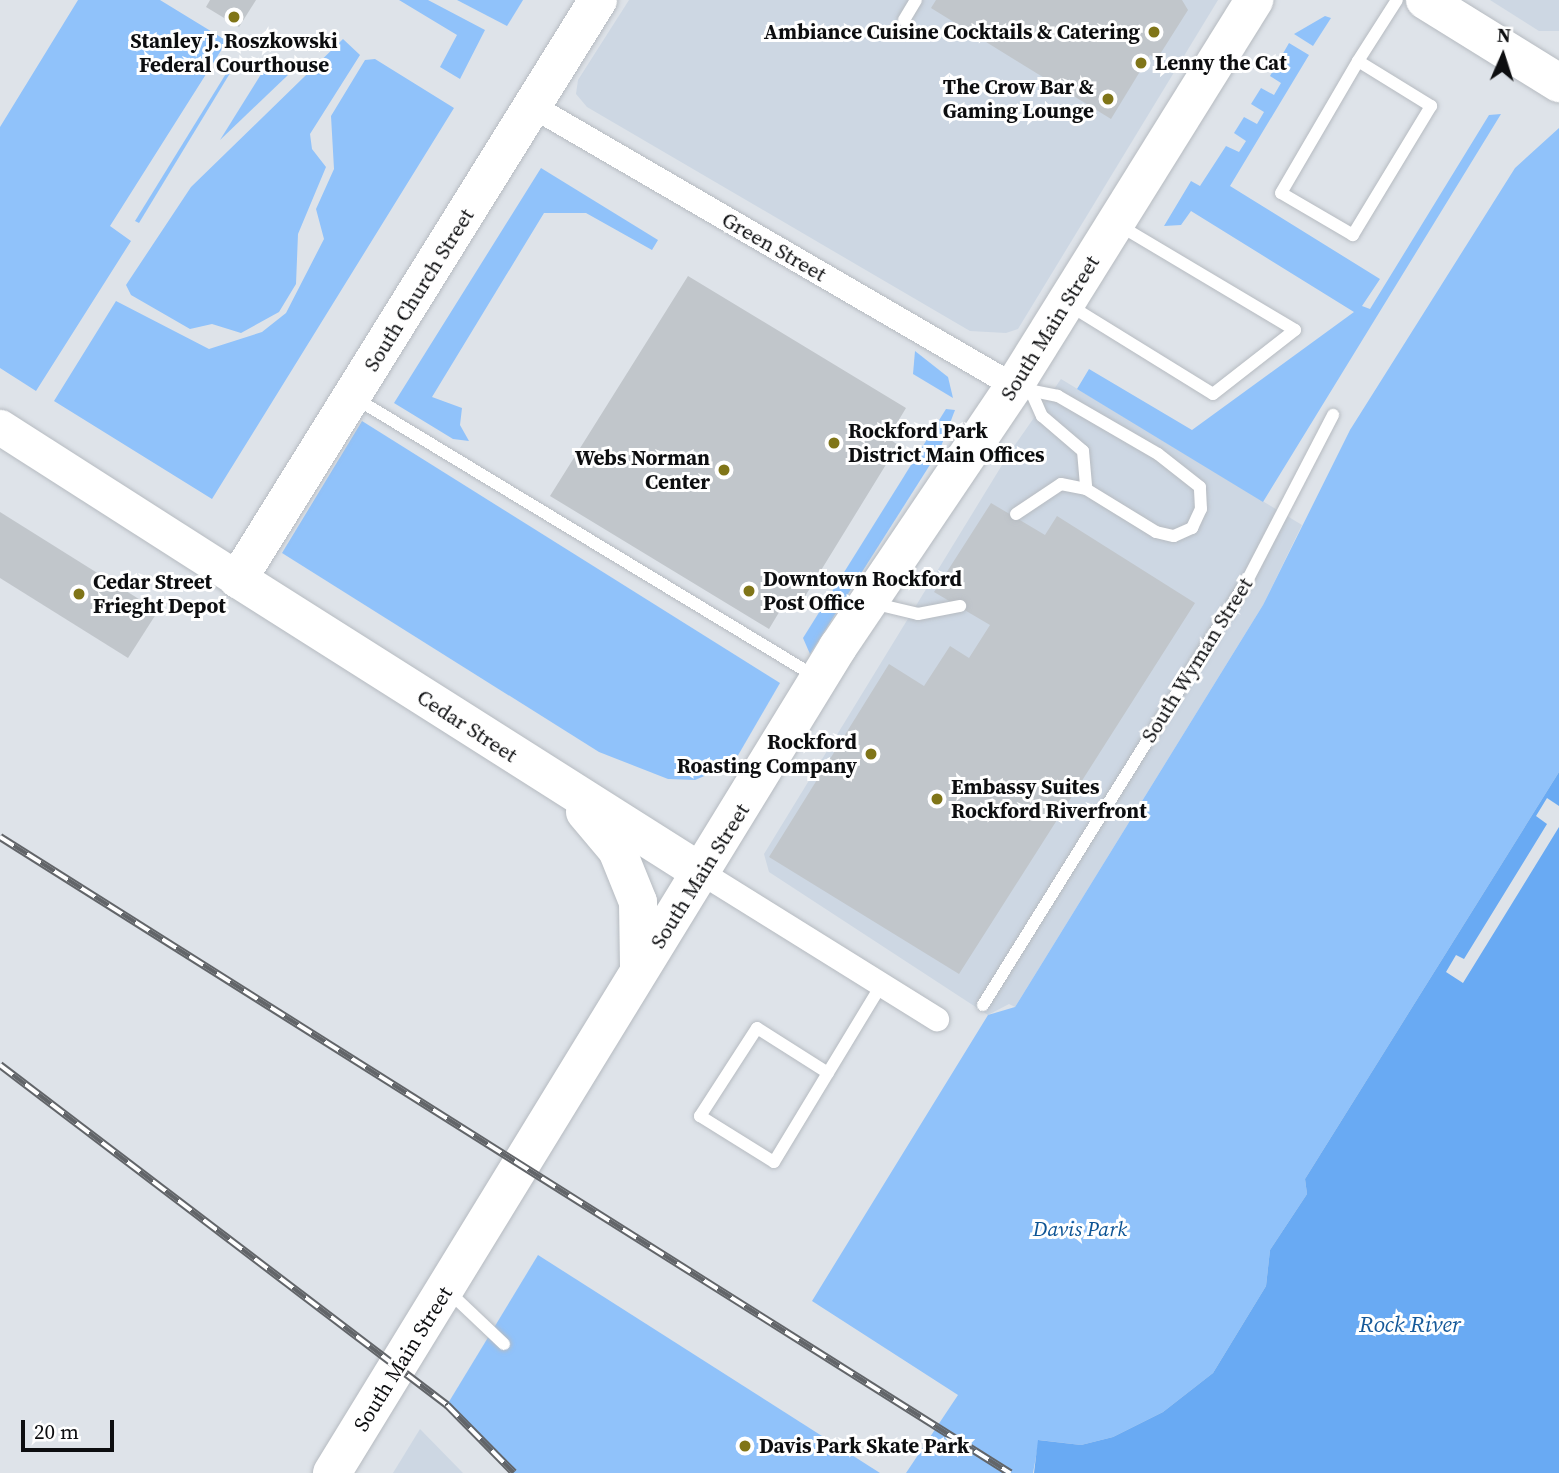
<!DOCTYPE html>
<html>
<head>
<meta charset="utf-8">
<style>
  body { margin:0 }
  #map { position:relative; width:1559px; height:1473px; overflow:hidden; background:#dee3e9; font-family:"Source Serif 4",serif }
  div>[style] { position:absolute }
  .built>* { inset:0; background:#cdd7e3 }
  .green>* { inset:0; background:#90c2fa }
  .water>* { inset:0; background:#69aaf3 }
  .pier>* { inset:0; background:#dee3e9 }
  .building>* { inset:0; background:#c1c6cb }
  .roads { filter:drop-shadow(0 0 2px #b6bbc1) drop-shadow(0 0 2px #b6bbc1) }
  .lane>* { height:12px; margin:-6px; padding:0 6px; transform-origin:6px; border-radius:6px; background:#fff }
  .street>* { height:24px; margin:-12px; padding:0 12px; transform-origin:12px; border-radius:12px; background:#fff }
  .secondary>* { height:35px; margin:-17.5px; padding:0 17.5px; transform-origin:17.5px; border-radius:17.5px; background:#fff }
  .primary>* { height:38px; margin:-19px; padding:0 19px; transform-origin:19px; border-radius:19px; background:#fff }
  .rail>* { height:8px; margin-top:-4px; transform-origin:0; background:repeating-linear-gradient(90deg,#fff 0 16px,#626569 0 32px); box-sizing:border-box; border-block:2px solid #626569 }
  .dots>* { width:19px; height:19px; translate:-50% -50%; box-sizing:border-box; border:4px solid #fff; border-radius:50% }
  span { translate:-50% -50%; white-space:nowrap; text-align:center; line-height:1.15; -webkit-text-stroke:6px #fff; paint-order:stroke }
  .poi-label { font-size:21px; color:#0d0e10; font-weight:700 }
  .right { translate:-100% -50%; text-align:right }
  .left { translate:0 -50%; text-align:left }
  .street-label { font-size:21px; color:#0d0e10 }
  .park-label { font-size:21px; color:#0c5394; font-style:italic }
  .water-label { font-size:23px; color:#145899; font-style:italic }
  .north { position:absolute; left:1468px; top:21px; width:70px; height:70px; -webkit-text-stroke:5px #fff; paint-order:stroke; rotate:3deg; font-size:19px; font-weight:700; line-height:28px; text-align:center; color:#0d0e10 }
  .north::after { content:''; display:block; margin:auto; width:24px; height:32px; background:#0d0e10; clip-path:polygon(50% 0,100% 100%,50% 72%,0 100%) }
  .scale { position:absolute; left:21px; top:1420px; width:93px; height:32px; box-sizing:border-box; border:4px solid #0d0e10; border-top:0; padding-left:9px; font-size:21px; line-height:24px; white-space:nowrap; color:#0d0e10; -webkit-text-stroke:5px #fff; paint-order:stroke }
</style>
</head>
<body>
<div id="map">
  <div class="built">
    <div style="clip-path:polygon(629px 0,1218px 0,1018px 329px,1006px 333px,970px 331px,587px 107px,576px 94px,578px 80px)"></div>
    <div style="clip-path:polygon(1490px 0,1559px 0,1559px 31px,1539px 31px)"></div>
    <div style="clip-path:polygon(1061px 379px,1302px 525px,1263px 605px,1015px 1007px,1009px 1004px,988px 1015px,769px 872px,764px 854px,1010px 452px)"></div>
    <div style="clip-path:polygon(420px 1429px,463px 1473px,393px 1473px)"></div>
  </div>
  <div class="green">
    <div style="clip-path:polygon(78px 0,160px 0,227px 41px,110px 226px,131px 241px,36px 391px,0 368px,0 127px)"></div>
    <div style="clip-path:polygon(399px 0,428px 0,485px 30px,460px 79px,440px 67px,457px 35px)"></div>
    <div style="clip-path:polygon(457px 0,523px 0,507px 26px)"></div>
    <div style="clip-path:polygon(1325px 16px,1331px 18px,1313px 46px,1294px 34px)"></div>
    <div style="clip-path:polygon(343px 39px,360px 55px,310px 134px,312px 149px,326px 167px,298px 234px,296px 284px,279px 312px,241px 333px,212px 324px,190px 329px,131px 295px,126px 285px,191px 187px)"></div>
    <div style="clip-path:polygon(1289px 43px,1309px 55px,1230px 186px,1380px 279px,1362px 306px,1370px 309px,1489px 115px,1501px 114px,1263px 502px,1077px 389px,1089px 369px,1192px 430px,1354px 312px,1191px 211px,1181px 225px,1164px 226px,1191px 181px,1200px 186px,1226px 146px,1239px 152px,1246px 141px,1234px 133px,1244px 117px,1257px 124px,1264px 112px,1251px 104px,1261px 88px,1274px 95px,1281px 83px,1270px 76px)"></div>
    <div style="clip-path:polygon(235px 59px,238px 60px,139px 223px,135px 221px)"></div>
    <div style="clip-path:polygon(375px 59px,454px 108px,212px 499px,54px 401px,116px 301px,209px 349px,262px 332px,286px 313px,324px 239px,316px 209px,334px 169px,331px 116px,365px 60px)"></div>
    <div style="clip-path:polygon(268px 63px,288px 75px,220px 140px)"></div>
    <div style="clip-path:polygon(1559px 128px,1559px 772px,1305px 1179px,1307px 1194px,1270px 1250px,1266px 1286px,1213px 1373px,1163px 1412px,1113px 1437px,1081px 1445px,1039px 1440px,1033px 1473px,906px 1473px,958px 1395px,812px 1301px,988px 1015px,1015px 1007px,1263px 605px,1350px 430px,1515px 168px)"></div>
    <div style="clip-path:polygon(541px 168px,658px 240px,652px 250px,586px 213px,544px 213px,432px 397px,462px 408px,460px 425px,469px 441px,453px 439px,394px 403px)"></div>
    <div style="clip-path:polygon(915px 351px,948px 377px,953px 398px,913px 374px)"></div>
    <div style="clip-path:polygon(946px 409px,955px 410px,940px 449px,810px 654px,803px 638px)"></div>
    <div style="clip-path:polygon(362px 421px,780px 683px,733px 764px,695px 780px,668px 779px,599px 752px,282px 553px)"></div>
    <div style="clip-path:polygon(538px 1255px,880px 1473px,513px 1473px,447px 1405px)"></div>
  </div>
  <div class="water">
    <div style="clip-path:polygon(1559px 772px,1559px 1473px,1034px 1473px,1038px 1440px,1081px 1445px,1113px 1437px,1163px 1412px,1213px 1373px,1266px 1286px,1270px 1250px,1307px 1194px,1305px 1179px)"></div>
  </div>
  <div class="pier">
    <div style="clip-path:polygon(1547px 798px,1559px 806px,1559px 827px,1463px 983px,1446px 972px,1456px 955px,1464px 959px,1547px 824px,1536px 816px)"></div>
  </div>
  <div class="building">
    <div style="clip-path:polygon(210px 0,256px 0,239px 27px,206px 7px)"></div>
    <div style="clip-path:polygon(936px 0,1182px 0,1188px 10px,1157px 59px,1150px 55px,1111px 119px,931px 8px)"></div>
    <div style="clip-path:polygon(688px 276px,906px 408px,888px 438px,898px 445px,796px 611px,784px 604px,769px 629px,550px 496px)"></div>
    <div style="clip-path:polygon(991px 503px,1045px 535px,1057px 516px,1195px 603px,959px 974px,769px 857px,889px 664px,924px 686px,950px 646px,969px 658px,990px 625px,934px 592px)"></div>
    <div style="clip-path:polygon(0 512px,158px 611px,128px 658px,0 578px)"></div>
  </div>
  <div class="roads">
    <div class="lane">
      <div style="left:904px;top:20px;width:23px;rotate:-59deg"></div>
      <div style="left:1358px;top:61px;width:86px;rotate:31.7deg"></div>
      <div style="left:1431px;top:106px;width:151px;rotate:121.2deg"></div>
      <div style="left:1353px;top:235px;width:83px;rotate:-149.7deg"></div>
      <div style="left:1281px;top:193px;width:153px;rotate:-59.7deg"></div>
      <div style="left:1358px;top:61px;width:72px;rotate:-57.4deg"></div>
      <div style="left:1069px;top:305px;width:169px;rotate:31.7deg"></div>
      <div style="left:1213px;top:394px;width:104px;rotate:-38deg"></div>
      <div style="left:1295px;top:330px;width:205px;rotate:-149.2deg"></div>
      <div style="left:1033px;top:396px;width:22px;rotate:66deg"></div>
      <div style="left:1042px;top:416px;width:54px;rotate:40.5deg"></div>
      <div style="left:1083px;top:451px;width:38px;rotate:85deg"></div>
      <div style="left:355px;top:398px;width:539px;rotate:31.18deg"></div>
      <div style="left:1016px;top:514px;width:54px;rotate:-33.7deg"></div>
      <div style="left:1061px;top:484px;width:25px;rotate:11deg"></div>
      <div style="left:1086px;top:489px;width:82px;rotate:31.6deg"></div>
      <div style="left:1156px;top:532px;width:18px;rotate:13deg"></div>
      <div style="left:1174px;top:536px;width:20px;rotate:-24deg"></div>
      <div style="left:1192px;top:528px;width:21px;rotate:-65deg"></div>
      <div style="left:1201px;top:509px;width:22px;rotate:-93deg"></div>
      <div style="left:1200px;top:487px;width:53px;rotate:-141.8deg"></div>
      <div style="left:1158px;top:454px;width:116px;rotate:-149.9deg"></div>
      <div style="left:1058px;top:396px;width:41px;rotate:-168.7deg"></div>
      <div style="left:872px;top:603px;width:47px;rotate:13.4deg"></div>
      <div style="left:918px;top:614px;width:43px;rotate:-10.8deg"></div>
      <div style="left:983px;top:1005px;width:502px;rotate:-58.12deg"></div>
      <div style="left:1248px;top:579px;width:185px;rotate:-62.6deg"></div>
      <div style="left:828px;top:1073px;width:84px;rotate:-147.6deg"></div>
      <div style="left:757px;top:1028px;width:105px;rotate:122.9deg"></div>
      <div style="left:700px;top:1116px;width:87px;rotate:31.9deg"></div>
      <div style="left:774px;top:1162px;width:208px;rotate:-58.8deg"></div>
      <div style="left:448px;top:1291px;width:77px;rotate:43.4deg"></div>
    </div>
    <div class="street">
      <div style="left:534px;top:107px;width:555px;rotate:30.17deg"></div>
      <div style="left:702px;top:873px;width:277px;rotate:31.9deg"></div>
    </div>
    <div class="secondary">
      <div style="left:0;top:427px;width:282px;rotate:32.6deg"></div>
    </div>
    <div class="primary">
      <div style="left:598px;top:0;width:682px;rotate:121.87deg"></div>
      <div style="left:238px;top:579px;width:549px;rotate:32.36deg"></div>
      <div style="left:1425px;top:0;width:158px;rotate:31.8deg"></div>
      <div style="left:585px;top:812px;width:50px;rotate:49.9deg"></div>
      <div style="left:617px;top:850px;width:56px;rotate:68deg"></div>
      <div style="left:638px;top:902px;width:67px;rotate:89.1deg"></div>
      <div style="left:332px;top:1473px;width:969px;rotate:-58.51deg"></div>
      <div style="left:838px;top:647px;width:315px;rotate:-56deg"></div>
      <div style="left:1014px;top:386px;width:455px;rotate:-58.1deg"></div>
    </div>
  </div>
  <div class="rail">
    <div style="left:0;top:837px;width:1194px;rotate:32.2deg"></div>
    <div style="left:0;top:1065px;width:562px;rotate:37.26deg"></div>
    <div style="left:447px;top:1405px;width:95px;rotate:45.4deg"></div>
  </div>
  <div class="dots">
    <div style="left:234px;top:17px;background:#807518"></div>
    <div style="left:1154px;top:32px;background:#807518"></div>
    <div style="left:1141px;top:63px;background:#807518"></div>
    <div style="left:1108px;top:99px;background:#807518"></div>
    <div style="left:834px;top:443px;background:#807518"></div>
    <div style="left:724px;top:470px;background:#807518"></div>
    <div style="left:749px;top:591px;background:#807518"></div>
    <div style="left:79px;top:594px;background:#807518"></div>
    <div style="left:871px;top:754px;background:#807518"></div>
    <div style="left:937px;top:799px;background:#807518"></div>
    <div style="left:745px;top:1446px;background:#807518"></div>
  </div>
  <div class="poi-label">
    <span class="right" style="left:1140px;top:32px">Ambiance Cuisine Cocktails &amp; Catering</span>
    <span style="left:234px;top:53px">Stanley J. Roszkowski<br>Federal Courthouse</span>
    <span class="left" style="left:1155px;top:63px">Lenny the Cat</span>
    <span class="right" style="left:1094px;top:99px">The Crow Bar &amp;<br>Gaming Lounge</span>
    <span class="left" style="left:848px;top:443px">Rockford Park<br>District Main Offices</span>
    <span class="right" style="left:710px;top:470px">Webs Norman<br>Center</span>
    <span class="left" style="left:763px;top:591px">Downtown Rockford<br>Post Office</span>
    <span class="left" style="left:93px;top:594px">Cedar Street<br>Frieght Depot</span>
    <span class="right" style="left:857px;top:754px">Rockford<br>Roasting Company</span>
    <span class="left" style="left:951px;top:799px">Embassy Suites<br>Rockford Riverfront</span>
    <span class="left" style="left:759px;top:1446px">Davis Park Skate Park</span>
  </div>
  <div class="street-label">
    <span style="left:774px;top:247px;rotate:30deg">Green Street</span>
    <span style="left:419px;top:290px;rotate:-58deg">South Church Street</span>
    <span style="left:1050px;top:328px;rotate:-58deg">South Main Street</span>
    <span style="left:1197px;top:660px;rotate:-58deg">South Wyman Street</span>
    <span style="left:467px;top:726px;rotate:33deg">Cedar Street</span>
    <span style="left:700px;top:876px;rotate:-58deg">South Main Street</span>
    <span style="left:403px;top:1359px;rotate:-58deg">South Main Street</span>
  </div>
  <div class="park-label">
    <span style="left:1080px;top:1229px">Davis Park</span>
  </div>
  <div class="water-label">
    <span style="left:1410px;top:1324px">Rock River</span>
  </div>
  <div class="north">N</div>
  <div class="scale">20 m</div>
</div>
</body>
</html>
